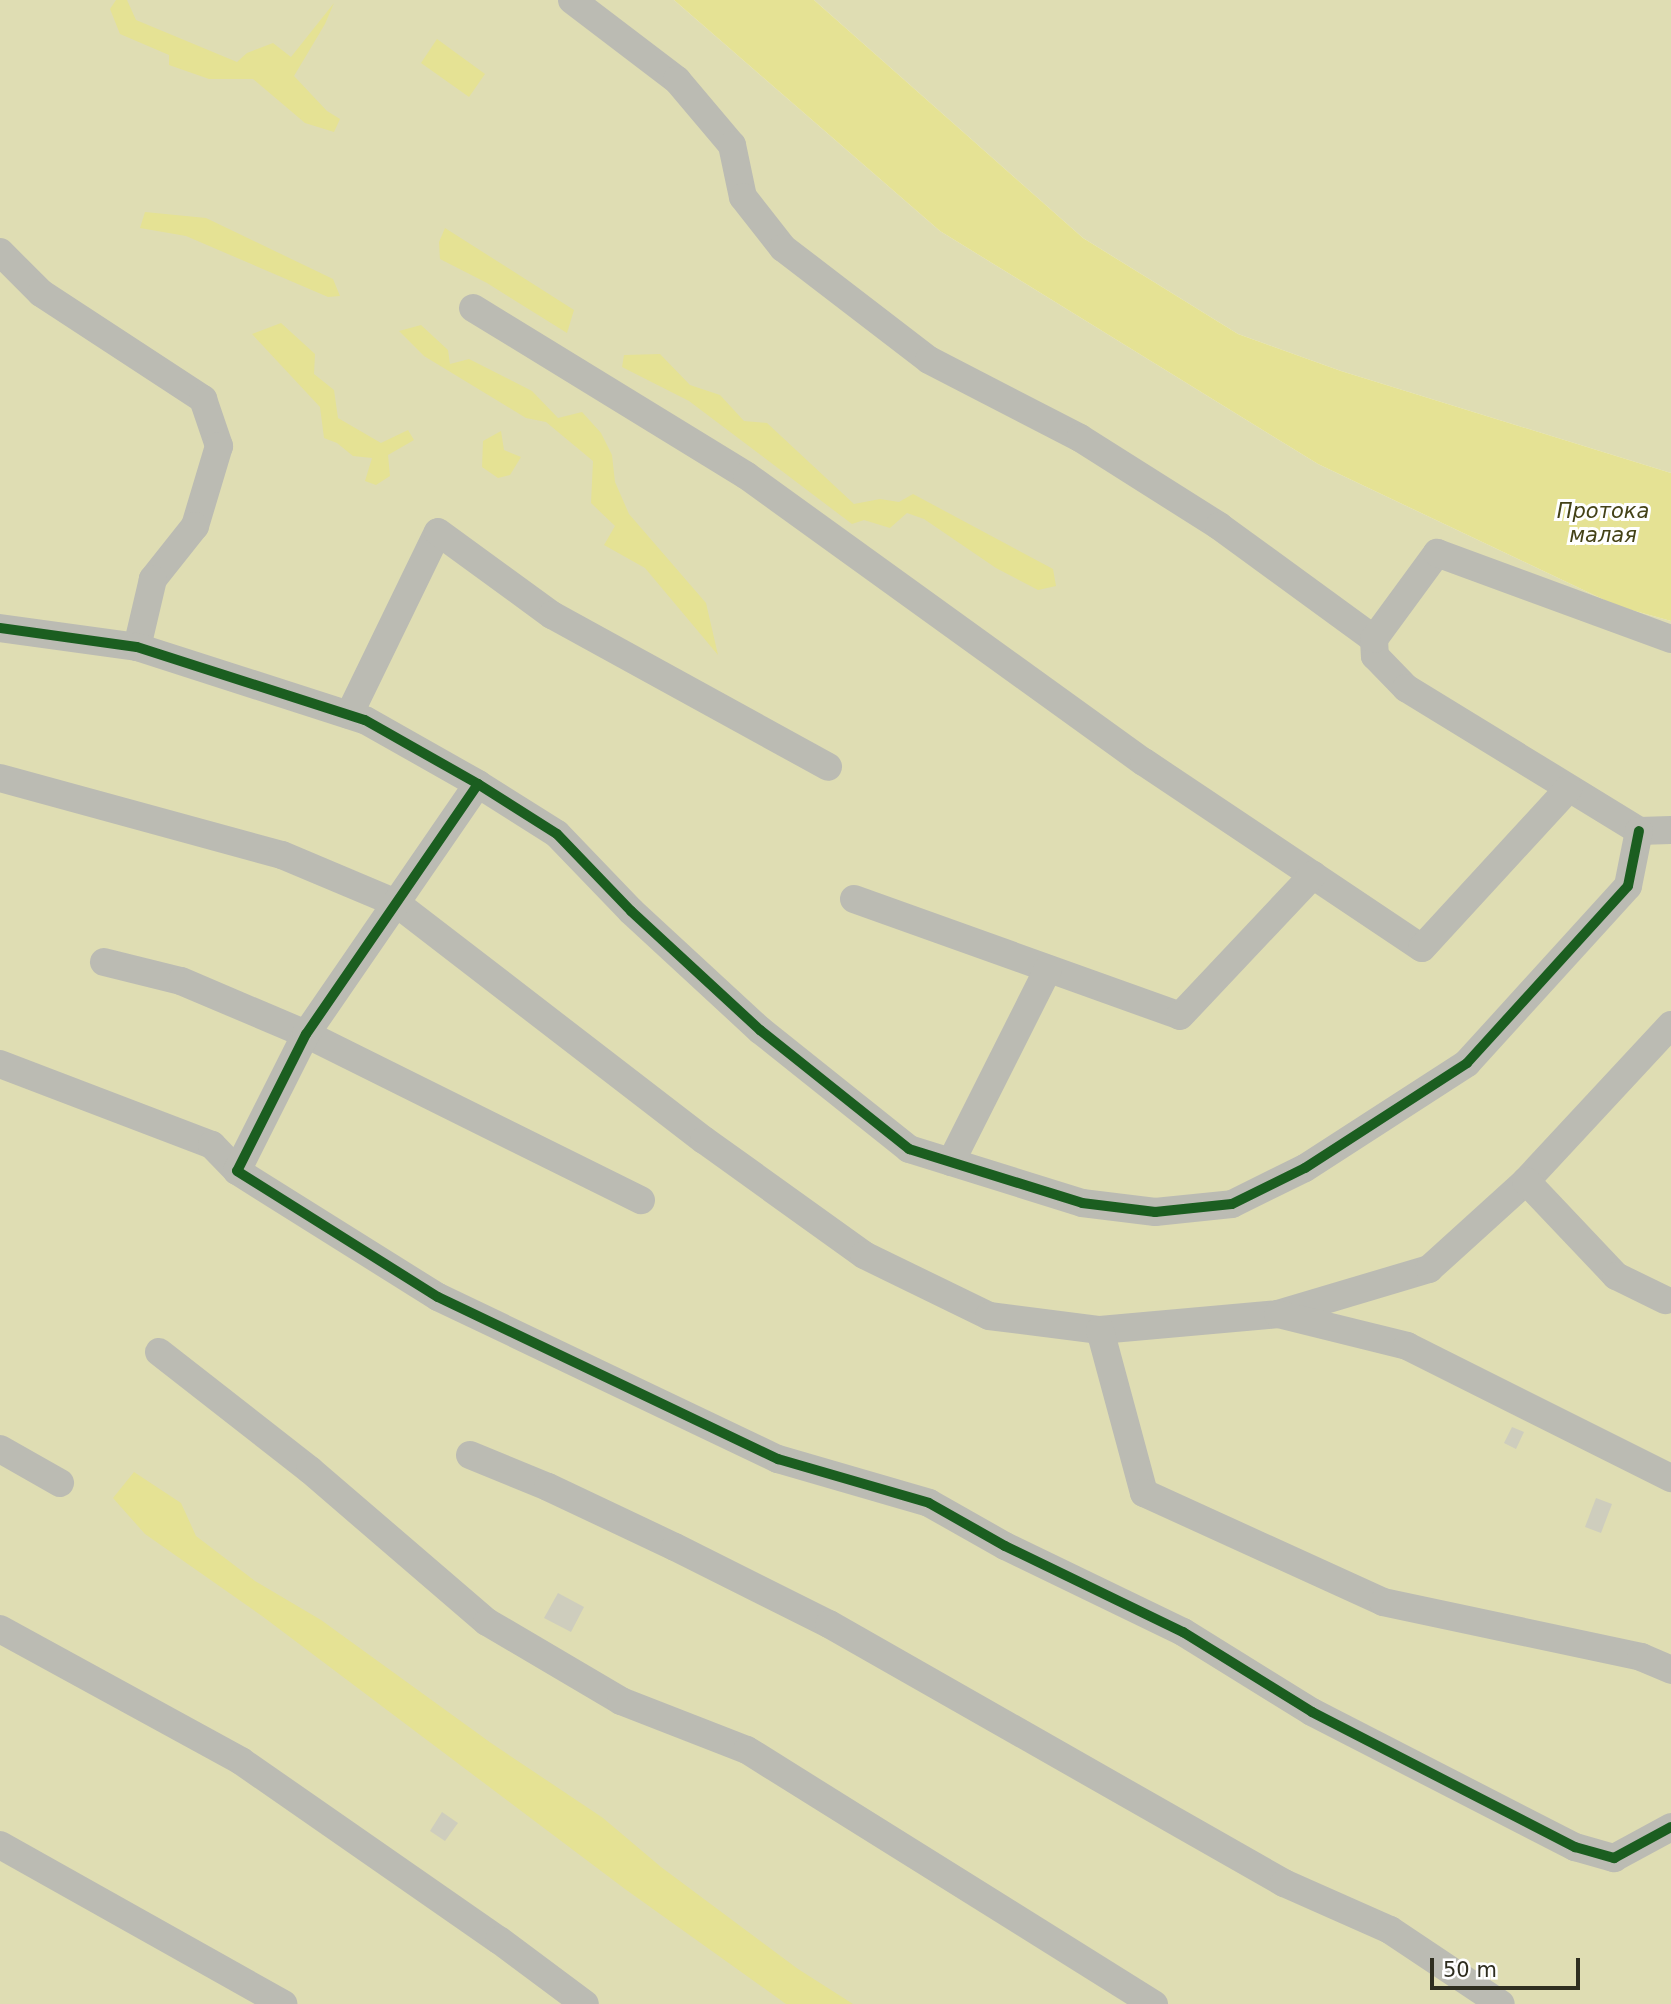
<!DOCTYPE html>
<html>
<head>
<meta charset="utf-8">
<style>
  body { margin:0 }
  #map { position:relative; width:1671px; height:2004px; overflow:hidden; background:#f0efda; font-family:"DejaVu Sans",sans-serif }
  div>[style] { position:absolute }
  .green>* { inset:0; background:#dfddb3 }
  .water>* { inset:0; background:#e5e294 }
  .building>* { inset:0; background:#cecdbd }
  .minor>* { height:28px; margin:-14px; padding:0 14px; transform-origin:14px; border-radius:14px; background:#bbbbb3 }
  .cycleway>* { height:10px; margin:-5px; padding:0 5px; transform-origin:5px; border-radius:5px; background:#1b5e20 }
  span { translate:-50% -50%; white-space:nowrap; text-align:center; line-height:1.15; -webkit-text-stroke:6px #fff; paint-order:stroke }
  .water-label { font-size:21px; color:#444217; font-style:italic }
  .scale { position:absolute; left:1430px; top:1958px; width:150px; height:32px; box-sizing:border-box; border:4px solid #2f2e20; border-top:0; padding-left:9px; font-size:21px; line-height:24px; white-space:nowrap; color:#2f2e20; -webkit-text-stroke:5px #fff; paint-order:stroke }
</style>
</head>
<body>
<div id="map">
  <div class="green">
    <div style="clip-path:polygon(0 0,674px 0,940px 231px,1318px 464px,1617px 606px,1671px 621px,1671px 2004px,0 2004px)"></div>
    <div style="clip-path:polygon(814px 0,1671px 0,1671px 473px,1341px 371px,1238px 334px,1083px 238px)"></div>
  </div>
  <div class="water">
    <div style="clip-path:polygon(116px 0,127px 0,136px 20px,237px 62px,247px 53px,273px 43px,291px 57px,334px 3px,325px 24px,294px 76px,327px 111px,340px 119px,334px 132px,305px 123px,253px 79px,209px 79px,169px 65px,169px 55px,120px 34px,110px 9px)"></div>
    <div style="clip-path:polygon(674px 0,814px 0,1083px 238px,1238px 334px,1341px 371px,1671px 473px,1671px 621px,1617px 606px,1318px 464px,940px 231px)"></div>
    <div style="clip-path:polygon(437px 39px,485px 74px,469px 97px,421px 63px)"></div>
    <div style="clip-path:polygon(145px 212px,206px 218px,333px 279px,340px 296px,328px 297px,186px 236px,140px 228px)"></div>
    <div style="clip-path:polygon(445px 228px,574px 310px,567px 333px,487px 283px,440px 259px,439px 242px)"></div>
    <div style="clip-path:polygon(281px 323px,315px 354px,314px 374px,334px 390px,338px 418px,381px 443px,408px 430px,414px 440px,388px 455px,390px 476px,376px 485px,365px 481px,372px 458px,353px 456px,337px 443px,324px 438px,320px 407px,252px 334px)"></div>
    <div style="clip-path:polygon(421px 325px,448px 350px,450px 364px,469px 359px,532px 391px,558px 418px,582px 412px,601px 433px,612px 455px,615px 482px,629px 514px,706px 603px,718px 655px,645px 568px,604px 545px,615px 526px,591px 503px,593px 461px,546px 422px,526px 418px,424px 356px,399px 331px)"></div>
    <div style="clip-path:polygon(660px 354px,690px 385px,720px 395px,744px 421px,767px 423px,854px 504px,880px 499px,899px 502px,913px 494px,1053px 569px,1056px 586px,1038px 590px,996px 568px,924px 519px,907px 513px,890px 528px,864px 520px,852px 524px,689px 401px,622px 367px,624px 355px)"></div>
    <div style="clip-path:polygon(501px 431px,504px 450px,521px 457px,510px 475px,498px 478px,482px 467px,483px 441px)"></div>
    <div style="clip-path:polygon(134px 1472px,181px 1503px,196px 1536px,255px 1581px,321px 1620px,491px 1743px,603px 1818px,661px 1867px,798px 1969px,853px 2004px,786px 2004px,625px 1889px,262px 1616px,145px 1534px,113px 1498px)"></div>
  </div>
  <div class="building">
    <div style="clip-path:polygon(1512px 1427px,1524px 1432px,1516px 1449px,1504px 1443px)"></div>
    <div style="clip-path:polygon(1596px 1498px,1612px 1504px,1601px 1533px,1585px 1527px)"></div>
    <div style="clip-path:polygon(558px 1593px,584px 1607px,571px 1632px,544px 1618px)"></div>
    <div style="clip-path:polygon(442px 1812px,458px 1823px,445px 1841px,430px 1831px)"></div>
  </div>
  <div class="minor">
    <div style="left:572px;top:0;width:132px;rotate:37.3deg"></div>
    <div style="left:677px;top:80px;width:85px;rotate:49.8deg"></div>
    <div style="left:732px;top:145px;width:53px;rotate:78.1deg"></div>
    <div style="left:743px;top:197px;width:65px;rotate:51.9deg"></div>
    <div style="left:783px;top:248px;width:184px;rotate:37.5deg"></div>
    <div style="left:929px;top:360px;width:170px;rotate:27.3deg"></div>
    <div style="left:1080px;top:438px;width:165px;rotate:32.3deg"></div>
    <div style="left:1219px;top:526px;width:192px;rotate:36.1deg"></div>
    <div style="left:1374px;top:639px;width:17px;rotate:87deg"></div>
    <div style="left:1375px;top:656px;width:45px;rotate:45.9deg"></div>
    <div style="left:1406px;top:688px;width:273px;rotate:31.5deg"></div>
    <div style="left:1639px;top:831px;width:32px;rotate:-2deg"></div>
    <div style="left:0;top:252px;width:58px;rotate:45deg"></div>
    <div style="left:41px;top:293px;width:194px;rotate:33.2deg"></div>
    <div style="left:203px;top:399px;width:50px;rotate:71.2deg"></div>
    <div style="left:219px;top:446px;width:84px;rotate:106.7deg"></div>
    <div style="left:195px;top:526px;width:68px;rotate:128.4deg"></div>
    <div style="left:153px;top:579px;width:70px;rotate:103.2deg"></div>
    <div style="left:473px;top:308px;width:321px;rotate:31.5deg"></div>
    <div style="left:747px;top:476px;width:489px;rotate:35.8deg"></div>
    <div style="left:1144px;top:762px;width:334px;rotate:33.8deg"></div>
    <div style="left:1422px;top:948px;width:216px;rotate:-47.4deg"></div>
    <div style="left:0;top:628px;width:138px;rotate:7.9deg"></div>
    <div style="left:137px;top:647px;width:239px;rotate:17.8deg"></div>
    <div style="left:365px;top:720px;width:130px;rotate:29.5deg"></div>
    <div style="left:478px;top:784px;width:93px;rotate:32.3deg"></div>
    <div style="left:557px;top:834px;width:107px;rotate:46.1deg"></div>
    <div style="left:631px;top:911px;width:176px;rotate:42.7deg"></div>
    <div style="left:760px;top:1030px;width:191px;rotate:38.6deg"></div>
    <div style="left:909px;top:1149px;width:181px;rotate:17.3deg"></div>
    <div style="left:1082px;top:1203px;width:74px;rotate:7deg"></div>
    <div style="left:1155px;top:1212px;width:77px;rotate:-5.9deg"></div>
    <div style="left:1232px;top:1204px;width:81px;rotate:-26.3deg"></div>
    <div style="left:1305px;top:1168px;width:193px;rotate:-32.9deg"></div>
    <div style="left:1467px;top:1063px;width:239px;rotate:-47.7deg"></div>
    <div style="left:1628px;top:886px;width:56px;rotate:-78.7deg"></div>
    <div style="left:1374px;top:639px;width:107px;rotate:-53.8deg"></div>
    <div style="left:1437px;top:553px;width:249px;rotate:20.2deg"></div>
    <div style="left:349px;top:715px;width:203px;rotate:-64.1deg"></div>
    <div style="left:438px;top:532px;width:141px;rotate:36.1deg"></div>
    <div style="left:552px;top:615px;width:315px;rotate:28.8deg"></div>
    <div style="left:0;top:778px;width:292px;rotate:15.3deg"></div>
    <div style="left:282px;top:855px;width:124px;rotate:22.8deg"></div>
    <div style="left:396px;top:903px;width:389px;rotate:37.6deg"></div>
    <div style="left:704px;top:1140px;width:197px;rotate:35.7deg"></div>
    <div style="left:864px;top:1255px;width:139px;rotate:26deg"></div>
    <div style="left:989px;top:1316px;width:112px;rotate:7.2deg"></div>
    <div style="left:1100px;top:1330px;width:179px;rotate:-5.1deg"></div>
    <div style="left:1278px;top:1314px;width:158px;rotate:-16.6deg"></div>
    <div style="left:1429px;top:1269px;width:131px;rotate:-42.2deg"></div>
    <div style="left:1526px;top:1181px;width:213px;rotate:-47.1deg"></div>
    <div style="left:854px;top:899px;width:346px;rotate:19.7deg"></div>
    <div style="left:1180px;top:1016px;width:194px;rotate:-46.7deg"></div>
    <div style="left:104px;top:962px;width:79px;rotate:13.9deg"></div>
    <div style="left:181px;top:981px;width:136px;rotate:23deg"></div>
    <div style="left:306px;top:1034px;width:374px;rotate:26.4deg"></div>
    <div style="left:0;top:1064px;width:227px;rotate:20.9deg"></div>
    <div style="left:212px;top:1145px;width:36px;rotate:46deg"></div>
    <div style="left:237px;top:1171px;width:237px;rotate:32.1deg"></div>
    <div style="left:438px;top:1297px;width:377px;rotate:25.5deg"></div>
    <div style="left:778px;top:1459px;width:157px;rotate:16.2deg"></div>
    <div style="left:929px;top:1503px;width:87px;rotate:29.5deg"></div>
    <div style="left:1005px;top:1546px;width:198px;rotate:25.8deg"></div>
    <div style="left:1183px;top:1632px;width:152px;rotate:31.8deg"></div>
    <div style="left:1312px;top:1712px;width:296px;rotate:27.2deg"></div>
    <div style="left:1575px;top:1847px;width:41px;rotate:15.8deg"></div>
    <div style="left:1614px;top:1858px;width:65px;rotate:-28.5deg"></div>
    <div style="left:951px;top:1162px;width:216px;rotate:-63.3deg"></div>
    <div style="left:237px;top:1171px;width:153px;rotate:-63.3deg"></div>
    <div style="left:306px;top:1034px;width:303px;rotate:-55.5deg"></div>
    <div style="left:1526px;top:1181px;width:131px;rotate:46.5deg"></div>
    <div style="left:1616px;top:1276px;width:55px;rotate:26.1deg"></div>
    <div style="left:1278px;top:1314px;width:133px;rotate:13.9deg"></div>
    <div style="left:1407px;top:1346px;width:295px;rotate:26.6deg"></div>
    <div style="left:1100px;top:1330px;width:169px;rotate:74.9deg"></div>
    <div style="left:1144px;top:1493px;width:263px;rotate:24.5deg"></div>
    <div style="left:1383px;top:1602px;width:264px;rotate:12deg"></div>
    <div style="left:1641px;top:1657px;width:33px;rotate:23deg"></div>
    <div style="left:159px;top:1352px;width:192px;rotate:38deg"></div>
    <div style="left:310px;top:1470px;width:233px;rotate:40.7deg"></div>
    <div style="left:487px;top:1622px;width:156px;rotate:30.5deg"></div>
    <div style="left:621px;top:1701px;width:135px;rotate:21.3deg"></div>
    <div style="left:747px;top:1750px;width:480px;rotate:32deg"></div>
    <div style="left:0;top:1449px;width:69px;rotate:29.5deg"></div>
    <div style="left:470px;top:1455px;width:84px;rotate:22.3deg"></div>
    <div style="left:548px;top:1487px;width:140px;rotate:25.3deg"></div>
    <div style="left:675px;top:1547px;width:172px;rotate:26.6deg"></div>
    <div style="left:829px;top:1624px;width:524px;rotate:29.65deg"></div>
    <div style="left:1284px;top:1883px;width:116px;rotate:23.9deg"></div>
    <div style="left:1390px;top:1930px;width:133px;rotate:33.7deg"></div>
    <div style="left:0;top:1629px;width:275px;rotate:28.7deg"></div>
    <div style="left:241px;top:1761px;width:314px;rotate:34.8deg"></div>
    <div style="left:499px;top:1940px;width:107px;rotate:36.7deg"></div>
    <div style="left:0;top:1845px;width:325px;rotate:29.3deg"></div>
  </div>
  <div class="cycleway">
    <div style="left:0;top:628px;width:138px;rotate:7.9deg"></div>
    <div style="left:137px;top:647px;width:239px;rotate:17.8deg"></div>
    <div style="left:365px;top:720px;width:130px;rotate:29.5deg"></div>
    <div style="left:478px;top:784px;width:93px;rotate:32.3deg"></div>
    <div style="left:557px;top:834px;width:107px;rotate:46.1deg"></div>
    <div style="left:631px;top:911px;width:176px;rotate:42.7deg"></div>
    <div style="left:760px;top:1030px;width:191px;rotate:38.6deg"></div>
    <div style="left:909px;top:1149px;width:181px;rotate:17.3deg"></div>
    <div style="left:1082px;top:1203px;width:74px;rotate:7deg"></div>
    <div style="left:1155px;top:1212px;width:77px;rotate:-5.9deg"></div>
    <div style="left:1232px;top:1204px;width:81px;rotate:-26.3deg"></div>
    <div style="left:1305px;top:1168px;width:193px;rotate:-32.9deg"></div>
    <div style="left:1467px;top:1063px;width:239px;rotate:-47.7deg"></div>
    <div style="left:1628px;top:886px;width:56px;rotate:-78.7deg"></div>
    <div style="left:478px;top:784px;width:303px;rotate:124.5deg"></div>
    <div style="left:306px;top:1034px;width:153px;rotate:116.7deg"></div>
    <div style="left:237px;top:1171px;width:237px;rotate:32.1deg"></div>
    <div style="left:438px;top:1297px;width:377px;rotate:25.5deg"></div>
    <div style="left:778px;top:1459px;width:157px;rotate:16.2deg"></div>
    <div style="left:929px;top:1503px;width:87px;rotate:29.5deg"></div>
    <div style="left:1005px;top:1546px;width:198px;rotate:25.8deg"></div>
    <div style="left:1183px;top:1632px;width:152px;rotate:31.8deg"></div>
    <div style="left:1312px;top:1712px;width:296px;rotate:27.2deg"></div>
    <div style="left:1575px;top:1847px;width:41px;rotate:15.8deg"></div>
    <div style="left:1614px;top:1858px;width:65px;rotate:-28.5deg"></div>
  </div>
  <div class="water-label">
    <span style="left:1603px;top:523px">Протока<br>малая</span>
  </div>
  <div class="scale">50 m</div>
</div>
</body>
</html>
